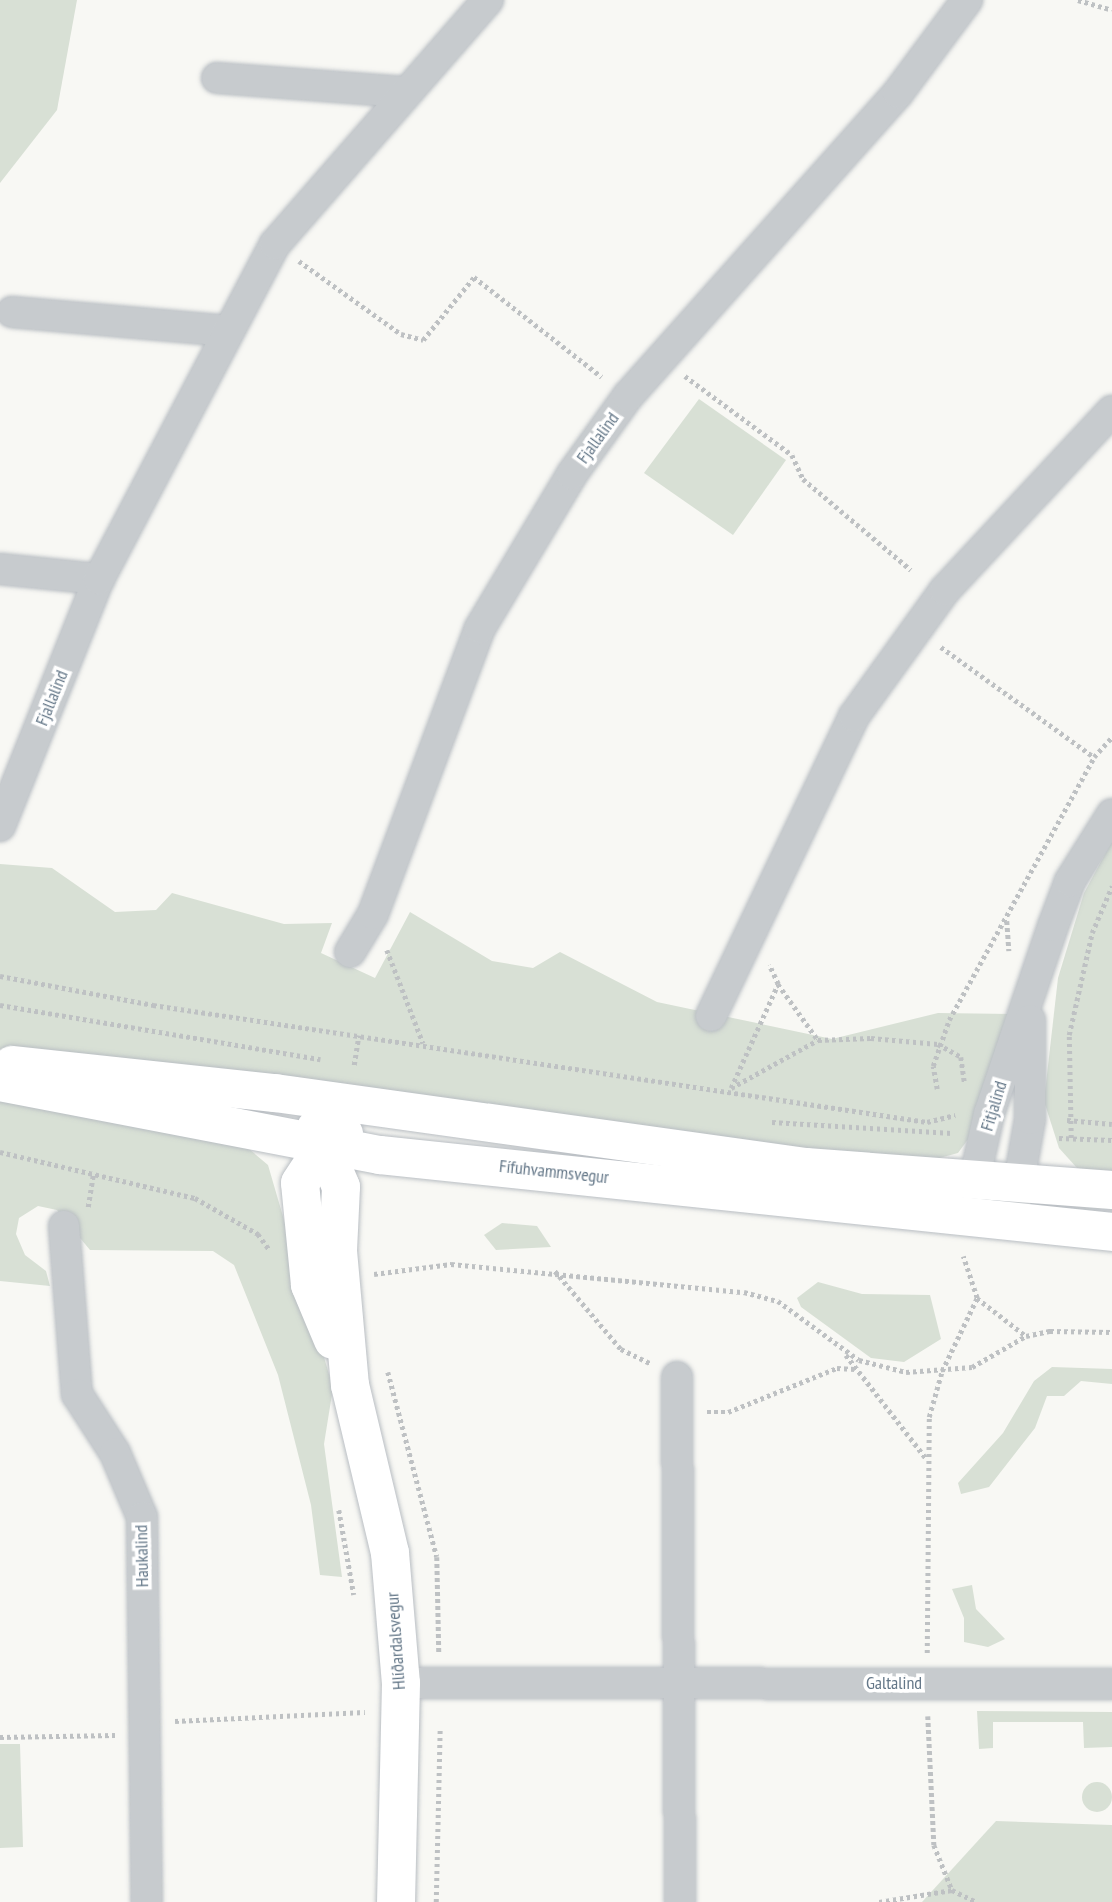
<!DOCTYPE html>
<html>
<head>
<meta charset="utf-8">
<style>
  body { margin:0 }
  #map { position:relative; width:1112px; height:1902px; overflow:hidden; background:#f8f8f4; font-family:"PT Sans Narrow",sans-serif }
  div>[style] { position:absolute }
  .green>* { inset:0; background:#d8e0d5 }
  .round { border-radius:50% }
  .path>* { height:4.5px; margin-top:-2.25px; transform-origin:0; background:repeating-linear-gradient(90deg,#bec1c3 0 3.5px,transparent 0 7px) }
  .roads { filter:drop-shadow(0 0 2px #b9bec3) drop-shadow(0 0 2px #b9bec3) }
  .street>* { height:30px; margin:-15px; padding:0 15px; transform-origin:15px; border-radius:15px; background:#c7cbce }
  .secondary>* { height:38px; margin:-19px; padding:0 19px; transform-origin:19px; border-radius:19px; background:#fff }
  span { translate:-50% -50%; white-space:nowrap; text-align:center; line-height:1.15; -webkit-text-stroke:7px #fff; paint-order:stroke }
  .street-label { font-size:18px; color:#647788 }
</style>
</head>
<body>
<div id="map">
  <div class="green">
    <div style="clip-path:polygon(0 0,77px 0,57px 110px,0 183px)"></div>
    <div style="clip-path:polygon(699px 399px,786px 460px,733px 535px,644px 473px)"></div>
    <div style="clip-path:polygon(1112px 841px,1112px 1179px,1077px 1168px,1059px 1148px,1044px 1101px,1058px 978px,1084px 893px)"></div>
    <div style="clip-path:polygon(0 864px,52px 868px,115px 912px,156px 910px,172px 893px,284px 924px,332px 923px,321px 953px,375px 978px,410px 912px,492px 961px,533px 968px,560px 952px,657px 1002px,832px 1039px,938px 1013px,1012px 1014px,969px 1138px,958px 1153px,917px 1164px,0 1051px)"></div>
    <div style="clip-path:polygon(0 1096px,242px 1143px,268px 1165px,333px 1388px,324px 1444px,342px 1577px,320px 1575px,311px 1505px,278px 1375px,234px 1265px,213px 1251px,90px 1250px,57px 1210px,38px 1206px,19px 1218px,16px 1234px,25px 1255px,46px 1271px,50px 1286px,0 1281px)"></div>
    <div style="clip-path:polygon(502px 1223px,537px 1226px,551px 1247px,496px 1250px,484px 1235px)"></div>
    <div style="clip-path:polygon(818px 1282px,862px 1294px,930px 1295px,941px 1339px,904px 1362px,871px 1358px,801px 1307px,797px 1298px)"></div>
    <div style="clip-path:polygon(1052px 1367px,1112px 1369px,1112px 1384px,1081px 1381px,1064px 1396px,1047px 1396px,1035px 1428px,989px 1487px,961px 1494px,958px 1483px,1003px 1433px,1034px 1381px)"></div>
    <div style="clip-path:polygon(972px 1585px,976px 1609px,1005px 1639px,988px 1647px,964px 1642px,964px 1618px,952px 1589px)"></div>
    <div style="clip-path:polygon(977px 1711px,1112px 1712px,1112px 1747px,1084px 1748px,1083px 1722px,993px 1722px,993px 1748px,979px 1749px)"></div>
    <div style="clip-path:polygon(0 1744px,20px 1744px,23px 1847px,0 1848px)"></div>
    <div class="round" style="left:1082px;top:1782px;width:30px;height:30px"></div>
    <div style="clip-path:polygon(996px 1821px,1112px 1825px,1112px 1902px,922px 1902px)"></div>
  </div>
  <div class="path">
    <div style="left:1078px;top:0;width:35px;rotate:16deg"></div>
    <div style="left:299px;top:261px;width:125px;rotate:35.6deg"></div>
    <div style="left:401px;top:334px;width:23px;rotate:15deg"></div>
    <div style="left:423px;top:340px;width:81px;rotate:-51deg"></div>
    <div style="left:474px;top:277px;width:162px;rotate:38deg"></div>
    <div style="left:685px;top:376px;width:133px;rotate:36.4deg"></div>
    <div style="left:792px;top:455px;width:26px;rotate:65deg"></div>
    <div style="left:803px;top:479px;width:141px;rotate:40.1deg"></div>
    <div style="left:941px;top:647px;width:188px;rotate:35.7deg"></div>
    <div style="left:1007px;top:921px;width:30px;rotate:86deg"></div>
    <div style="left:387px;top:950px;width:100px;rotate:68.8deg"></div>
    <div style="left:0;top:976px;width:156px;rotate:10.7deg"></div>
    <div style="left:153px;top:1005px;width:783px;rotate:8.6deg"></div>
    <div style="left:927px;top:1122px;width:29px;rotate:-14deg"></div>
    <div style="left:778px;top:984px;width:69px;rotate:54.5deg"></div>
    <div style="left:0;top:1005px;width:325px;rotate:9.6deg"></div>
    <div style="left:354px;top:1065px;width:30px;rotate:-81deg"></div>
    <div style="left:731px;top:1088px;width:99px;rotate:-28.9deg"></div>
    <div style="left:818px;top:1040px;width:53px;rotate:-2.2deg"></div>
    <div style="left:871px;top:1038px;width:67px;rotate:5.1deg"></div>
    <div style="left:938px;top:1044px;width:26px;rotate:29deg"></div>
    <div style="left:961px;top:1057px;width:27px;rotate:82deg"></div>
    <div style="left:731px;top:1088px;width:114px;rotate:-65.7deg"></div>
    <div style="left:778px;top:984px;width:21px;rotate:-115deg"></div>
    <div style="left:937px;top:1089px;width:23px;rotate:-100deg"></div>
    <div style="left:933px;top:1066px;width:49px;rotate:-70.8deg"></div>
    <div style="left:949px;top:1020px;width:300px;rotate:-61.1deg"></div>
    <div style="left:1094px;top:757px;width:27px;rotate:-48deg"></div>
    <div style="left:1067px;top:1120px;width:45px;rotate:5.1deg"></div>
    <div style="left:772px;top:1122px;width:180px;rotate:3.5deg"></div>
    <div style="left:1059px;top:1138px;width:53px;rotate:2.2deg"></div>
    <div style="left:1071px;top:1138px;width:103px;rotate:-91.1deg"></div>
    <div style="left:1069px;top:1035px;width:105px;rotate:-77.3deg"></div>
    <div style="left:1092px;top:933px;width:51px;rotate:-66.9deg"></div>
    <div style="left:0;top:1152px;width:200px;rotate:13.3deg"></div>
    <div style="left:195px;top:1198px;width:73px;rotate:29.7deg"></div>
    <div style="left:258px;top:1234px;width:19px;rotate:54deg"></div>
    <div style="left:88px;top:1207px;width:33px;rotate:-81deg"></div>
    <div style="left:555px;top:1271px;width:102px;rotate:49.8deg"></div>
    <div style="left:621px;top:1349px;width:32px;rotate:26deg"></div>
    <div style="left:374px;top:1274px;width:78px;rotate:-7.4deg"></div>
    <div style="left:451px;top:1264px;width:294px;rotate:5.5deg"></div>
    <div style="left:744px;top:1292px;width:35px;rotate:15deg"></div>
    <div style="left:778px;top:1301px;width:100px;rotate:36.1deg"></div>
    <div style="left:859px;top:1360px;width:49px;rotate:14.3deg"></div>
    <div style="left:906px;top:1372px;width:66px;rotate:-4.3deg"></div>
    <div style="left:972px;top:1367px;width:62px;rotate:-29.9deg"></div>
    <div style="left:1026px;top:1336px;width:25px;rotate:-12deg"></div>
    <div style="left:1050px;top:1331px;width:62px;rotate:0.9deg"></div>
    <div style="left:977px;top:1298px;width:62px;rotate:37.8deg"></div>
    <div style="left:846px;top:1355px;width:130px;rotate:52.2deg"></div>
    <div style="left:388px;top:1372px;width:191px;rotate:75.2deg"></div>
    <div style="left:437px;top:1557px;width:95px;rotate:88.8deg"></div>
    <div style="left:707px;top:1412px;width:21px"></div>
    <div style="left:728px;top:1412px;width:118px;rotate:-22deg"></div>
    <div style="left:837px;top:1368px;width:18px;rotate:3deg"></div>
    <div style="left:339px;top:1510px;width:86px;rotate:80deg"></div>
    <div style="left:927px;top:1653px;width:236px;rotate:-89.5deg"></div>
    <div style="left:929px;top:1417px;width:48px;rotate:-74.2deg"></div>
    <div style="left:942px;top:1371px;width:81px;rotate:-64.4deg"></div>
    <div style="left:977px;top:1298px;width:44px;rotate:-108.4deg"></div>
    <div style="left:928px;top:1716px;width:129px;rotate:87.3deg"></div>
    <div style="left:934px;top:1845px;width:48px;rotate:68.2deg"></div>
    <div style="left:952px;top:1890px;width:28px;rotate:26deg"></div>
    <div style="left:175px;top:1721px;width:190px;rotate:-2.7deg"></div>
    <div style="left:0;top:1737px;width:115px;rotate:-1deg"></div>
    <div style="left:436px;top:1902px;width:174px;rotate:-88.7deg"></div>
    <div style="left:879px;top:1902px;width:74px;rotate:-9.3deg"></div>
  </div>
  <div class="roads">
    <div class="street">
      <div style="left:217px;top:78px;width:186px;rotate:4.3deg"></div>
      <div style="left:12px;top:312px;width:217px;rotate:5deg"></div>
      <div style="left:0;top:569px;width:100px;rotate:5.8deg"></div>
      <div style="left:0;top:826px;width:266px;rotate:-68.2deg"></div>
      <div style="left:99px;top:579px;width:378px;rotate:-62.3deg"></div>
      <div style="left:275px;top:244px;width:324px;rotate:-48.9deg"></div>
      <div style="left:350px;top:952px;width:44px;rotate:-58.8deg"></div>
      <div style="left:373px;top:914px;width:305px;rotate:-69.5deg"></div>
      <div style="left:480px;top:628px;width:179px;rotate:-59.1deg"></div>
      <div style="left:572px;top:474px;width:96px;rotate:-54.3deg"></div>
      <div style="left:628px;top:396px;width:406px;rotate:-48.3deg"></div>
      <div style="left:898px;top:93px;width:116px;rotate:-53.4deg"></div>
      <div style="left:711px;top:1016px;width:332px;rotate:-64.5deg"></div>
      <div style="left:854px;top:716px;width:155px;rotate:-54.2deg"></div>
      <div style="left:945px;top:590px;width:245px;rotate:-47deg"></div>
      <div style="left:970px;top:1199px;width:87px;rotate:-77.4deg"></div>
      <div style="left:989px;top:1114px;width:199px;rotate:-71.2deg"></div>
      <div style="left:1053px;top:926px;width:48px;rotate:-69.3deg"></div>
      <div style="left:1070px;top:881px;width:79px;rotate:-57.9deg"></div>
      <div style="left:1015px;top:1204px;width:86px;rotate:-80deg"></div>
      <div style="left:1030px;top:1119px;width:99px;rotate:-90deg"></div>
      <div style="left:64px;top:1226px;width:169px;rotate:85.6deg"></div>
      <div style="left:77px;top:1394px;width:70px;rotate:57.2deg"></div>
      <div style="left:115px;top:1453px;width:69px;rotate:67.1deg"></div>
      <div style="left:142px;top:1517px;width:385px;rotate:89.3deg"></div>
      <div style="left:677px;top:1377px;width:525px;rotate:89.67deg"></div>
      <div style="left:401px;top:1683px;width:711px;rotate:0.08deg"></div>
    </div>
    <div class="secondary">
      <div style="left:12px;top:1065px;width:264px;rotate:6.1deg"></div>
      <div style="left:275px;top:1093px;width:536px;rotate:7.93deg"></div>
      <div style="left:806px;top:1167px;width:307px;rotate:4.3deg"></div>
      <div style="left:0;top:1082px;width:387px;rotate:10.9deg"></div>
      <div style="left:380px;top:1155px;width:736px;rotate:6deg"></div>
      <div style="left:316px;top:1128px;width:64px;rotate:67deg"></div>
      <div style="left:341px;top:1187px;width:64px;rotate:92.7deg"></div>
      <div style="left:338px;top:1251px;width:135px;rotate:84.9deg"></div>
      <div style="left:350px;top:1385px;width:173px;rotate:76.6deg"></div>
      <div style="left:390px;top:1553px;width:130px;rotate:85.2deg"></div>
      <div style="left:401px;top:1683px;width:219px;rotate:91.3deg"></div>
      <div style="left:333px;top:1340px;width:60px;rotate:-112.7deg"></div>
      <div style="left:310px;top:1285px;width:102px;rotate:-95.6deg"></div>
      <div style="left:300px;top:1183px;width:45px;rotate:-56.7deg"></div>
      <div style="left:325px;top:1145px;width:22px;rotate:-30deg"></div>
    </div>
  </div>
  <div class="street-label">
    <span style="left:598px;top:438px;rotate:-54deg">Fjallalind</span>
    <span style="left:52px;top:698px;rotate:-68deg">Fjallalind</span>
    <span style="left:994px;top:1106px;rotate:-73deg">Fitjalind</span>
    <span style="left:554px;top:1172px;rotate:6deg">Fífuhvammsvegur</span>
    <span style="left:142px;top:1556px;rotate:-91deg">Haukalind</span>
    <span style="left:396px;top:1641px;rotate:-94deg">Hlíðardalsvegur</span>
    <span style="left:894px;top:1683px">Galtalind</span>
  </div>
</div>
</body>
</html>
